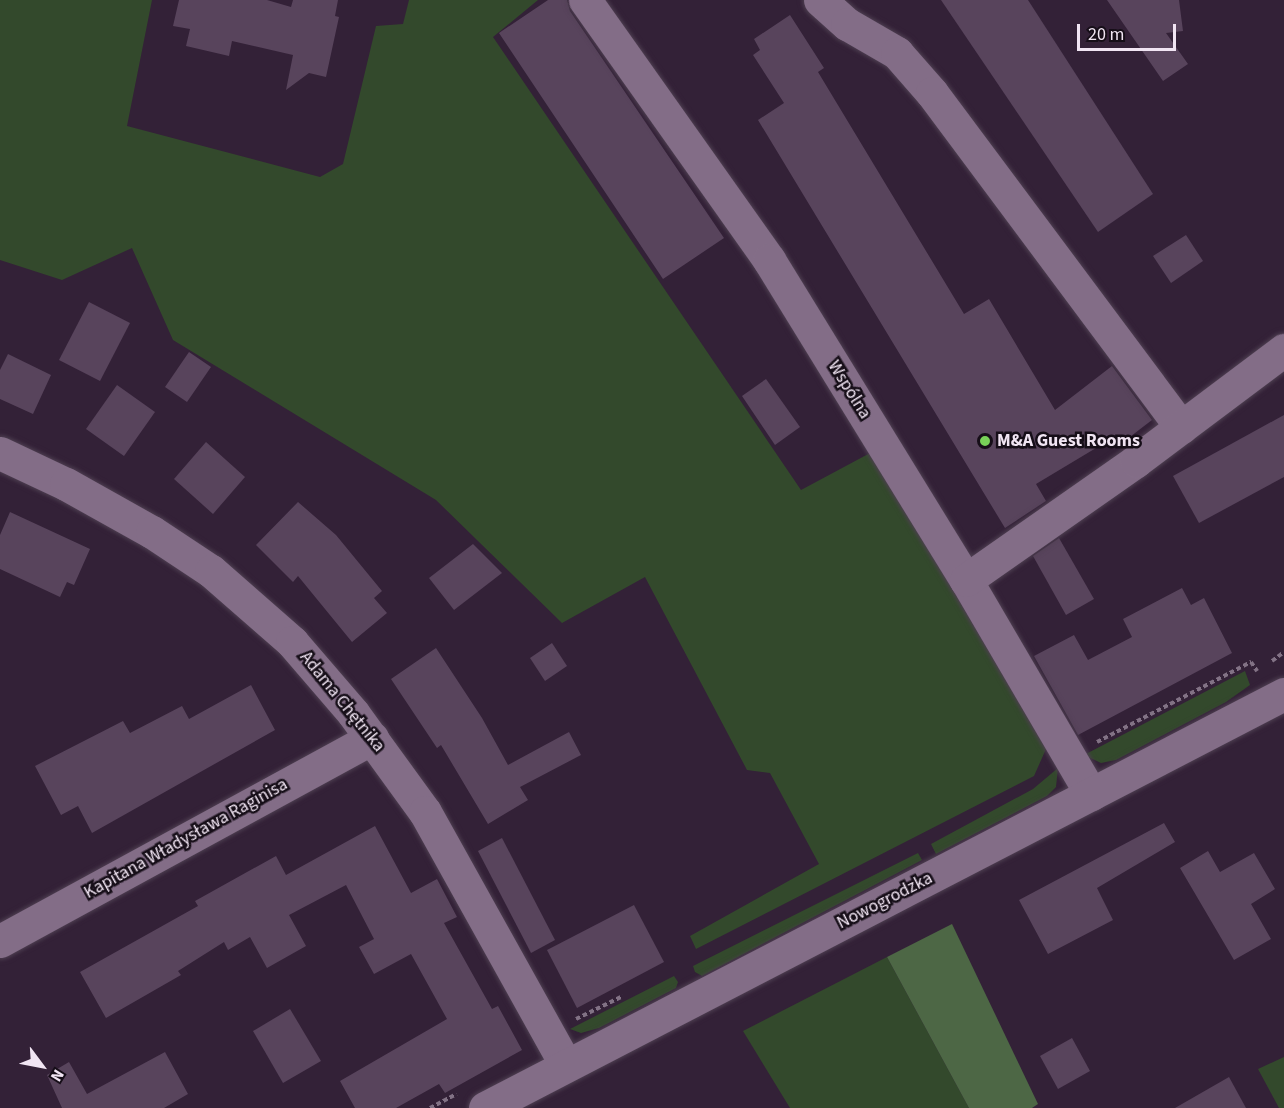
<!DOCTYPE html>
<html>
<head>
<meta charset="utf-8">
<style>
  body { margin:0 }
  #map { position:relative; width:1284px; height:1108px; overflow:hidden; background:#332137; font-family:"Source Sans 3",sans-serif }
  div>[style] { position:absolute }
  .green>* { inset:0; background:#33492c }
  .forest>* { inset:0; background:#4d6745 }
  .building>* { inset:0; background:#58445c }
  .path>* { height:4px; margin-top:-2px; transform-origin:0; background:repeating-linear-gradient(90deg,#827285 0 4.5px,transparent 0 7.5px) }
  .roads { filter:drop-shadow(0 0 2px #4e3f51) drop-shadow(0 0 2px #4e3f51) }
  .minor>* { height:33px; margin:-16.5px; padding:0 16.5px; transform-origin:16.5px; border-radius:16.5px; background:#836d87 }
  .dots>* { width:16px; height:16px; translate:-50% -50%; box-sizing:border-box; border:3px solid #160e18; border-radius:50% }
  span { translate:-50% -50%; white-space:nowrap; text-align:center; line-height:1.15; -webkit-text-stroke:5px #160e18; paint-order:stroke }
  .street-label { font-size:18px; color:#f1e5f3 }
  .poi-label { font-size:18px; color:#f1e5f3; font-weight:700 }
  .left { translate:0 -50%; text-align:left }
  .north { position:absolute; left:12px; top:1036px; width:60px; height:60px; -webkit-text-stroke:4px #160e18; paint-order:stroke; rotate:122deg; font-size:16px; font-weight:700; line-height:24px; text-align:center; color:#f1e5f3 }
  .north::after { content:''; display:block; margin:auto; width:21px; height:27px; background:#f1e5f3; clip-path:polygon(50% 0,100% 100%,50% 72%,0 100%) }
  .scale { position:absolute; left:1077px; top:24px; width:99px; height:27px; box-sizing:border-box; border:3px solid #f1e5f3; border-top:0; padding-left:8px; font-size:18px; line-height:21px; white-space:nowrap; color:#f1e5f3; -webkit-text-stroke:4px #160e18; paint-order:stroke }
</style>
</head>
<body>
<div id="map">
  <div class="green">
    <div style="clip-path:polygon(0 0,152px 0,127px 126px,320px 177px,343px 164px,376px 26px,403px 24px,409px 0,538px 0,493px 37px,801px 490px,872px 452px,1046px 749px,1034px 776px,696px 949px,690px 936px,819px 864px,770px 773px,747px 770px,645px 577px,562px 623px,436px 500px,173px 340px,132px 248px,62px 280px,0 260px)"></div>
    <div style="clip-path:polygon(1245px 671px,1250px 685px,1226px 702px,1116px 760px,1101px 763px,1084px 755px)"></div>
    <div style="clip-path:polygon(1058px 768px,1056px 787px,1047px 796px,936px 854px,931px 844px,1033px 789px)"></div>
    <div style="clip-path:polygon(918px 853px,922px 860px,702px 976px,695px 972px,693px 966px)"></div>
    <div style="clip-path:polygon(887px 957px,969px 1108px,790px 1108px,743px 1031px)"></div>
    <div style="clip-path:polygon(674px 976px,678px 982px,676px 988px,599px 1028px,581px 1033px,570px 1029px)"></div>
    <div style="clip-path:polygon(1284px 1057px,1284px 1108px,1279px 1108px,1258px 1069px)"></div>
  </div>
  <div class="forest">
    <div style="clip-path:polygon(952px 924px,1038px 1104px,1032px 1108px,969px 1108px,887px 957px)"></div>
  </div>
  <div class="building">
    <div style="clip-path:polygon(179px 0,267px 0,291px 7px,293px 0,338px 0,335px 16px,339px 17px,326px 77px,309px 73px,286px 90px,293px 55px,232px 41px,229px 56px,186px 46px,190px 29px,173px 26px)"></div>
    <div style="clip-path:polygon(548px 0,567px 0,570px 11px,724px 238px,663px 279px,499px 33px)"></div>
    <div style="clip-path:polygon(941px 0,1028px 0,1153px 194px,1098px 232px)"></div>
    <div style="clip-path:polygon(1107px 0,1179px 0,1183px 31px,1166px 33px,1188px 64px,1163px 81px)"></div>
    <div style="clip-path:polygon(790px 15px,824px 68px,818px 72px,964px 314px,989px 299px,1055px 410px,1112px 366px,1152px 420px,1122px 443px,1116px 436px,1036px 484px,1046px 501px,1005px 528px,758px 120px,784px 103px,753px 55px,760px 50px,754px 39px)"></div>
    <div style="clip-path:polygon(1186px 235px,1203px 261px,1171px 283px,1153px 256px)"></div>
    <div style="clip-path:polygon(89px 302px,130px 323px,100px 381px,59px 360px)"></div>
    <div style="clip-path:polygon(189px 352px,211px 367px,187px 402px,165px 387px)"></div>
    <div style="clip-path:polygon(8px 354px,51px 375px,33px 414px,0 399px,0 370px)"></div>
    <div style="clip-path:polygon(766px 379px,800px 427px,775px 445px,742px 396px)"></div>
    <div style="clip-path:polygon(117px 385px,155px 412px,124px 456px,86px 429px)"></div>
    <div style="clip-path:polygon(1284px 415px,1284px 477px,1199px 523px,1173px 476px)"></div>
    <div style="clip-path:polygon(206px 442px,245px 477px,213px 514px,174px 479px)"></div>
    <div style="clip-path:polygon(298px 502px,336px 535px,382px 591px,374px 598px,387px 613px,352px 642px,298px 576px,293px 582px,256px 545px)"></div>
    <div style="clip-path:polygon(10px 512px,90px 549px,74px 585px,67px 582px,60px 597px,0 569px,0 535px)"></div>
    <div style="clip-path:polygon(1059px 538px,1094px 599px,1066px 615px,1033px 556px)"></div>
    <div style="clip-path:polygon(473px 544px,502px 573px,454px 610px,429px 578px)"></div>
    <div style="clip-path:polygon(1182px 588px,1191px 605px,1204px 598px,1232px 653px,1078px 735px,1034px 656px,1074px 635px,1088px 660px,1132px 637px,1123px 619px)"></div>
    <div style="clip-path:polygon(552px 643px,567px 666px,545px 681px,530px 658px)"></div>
    <div style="clip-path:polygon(436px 648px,482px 718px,508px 765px,569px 732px,581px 755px,520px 787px,528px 800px,488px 824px,441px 745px,437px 748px,391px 679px)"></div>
    <div style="clip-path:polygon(251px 685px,275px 730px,92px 833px,78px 806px,61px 815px,35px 766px,123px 721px,130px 733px,182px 706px,189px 719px)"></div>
    <div style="clip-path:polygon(1164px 823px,1175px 842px,1097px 888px,1113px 920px,1048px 954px,1019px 900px)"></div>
    <div style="clip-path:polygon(375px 826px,411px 893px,437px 879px,457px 917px,444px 923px,492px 1009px,498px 1006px,522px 1050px,445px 1093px,439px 1084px,396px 1108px,355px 1108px,340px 1081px,447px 1019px,411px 954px,374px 974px,359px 947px,374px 939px,346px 885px,289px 915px,306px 946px,267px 968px,250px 937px,228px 950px,224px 942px,178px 971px,181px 975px,106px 1018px,80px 972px,198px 906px,195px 901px,276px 856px,286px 875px)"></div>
    <div style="clip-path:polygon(502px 838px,555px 940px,531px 953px,478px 851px)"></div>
    <div style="clip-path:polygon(1208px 851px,1220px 872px,1254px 853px,1275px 889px,1251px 904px,1271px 939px,1234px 960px,1180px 868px)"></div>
    <div style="clip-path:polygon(634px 905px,664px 962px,577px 1008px,547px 950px)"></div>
    <div style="clip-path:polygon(290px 1009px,321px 1061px,283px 1083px,253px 1031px)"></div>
    <div style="clip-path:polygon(1072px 1038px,1090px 1071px,1058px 1089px,1040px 1056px)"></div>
    <div style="clip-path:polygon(165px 1052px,188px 1094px,164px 1108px,62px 1108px,47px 1075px,69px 1062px,87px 1094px)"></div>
    <div style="clip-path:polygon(1229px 1077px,1246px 1108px,1175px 1108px)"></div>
  </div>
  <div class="path">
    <div style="left:1272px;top:661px;width:15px;rotate:-37deg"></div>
    <div style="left:1097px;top:742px;width:174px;rotate:-27.5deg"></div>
    <div style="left:1251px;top:662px;width:11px;rotate:56deg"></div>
    <div style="left:576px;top:1019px;width:52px;rotate:-26.1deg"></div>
    <div style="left:430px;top:1108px;width:30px;rotate:-28deg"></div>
  </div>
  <div class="roads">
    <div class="minor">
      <div style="left:585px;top:0;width:319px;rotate:54.7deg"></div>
      <div style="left:769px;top:260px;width:376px;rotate:58.4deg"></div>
      <div style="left:966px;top:580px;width:248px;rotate:59.7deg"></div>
      <div style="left:820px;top:0;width:36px;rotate:42deg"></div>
      <div style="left:847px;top:24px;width:58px;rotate:30.1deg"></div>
      <div style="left:897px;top:53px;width:53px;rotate:48.8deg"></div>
      <div style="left:932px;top:93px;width:417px;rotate:53.3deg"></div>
      <div style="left:0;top:453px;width:73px;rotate:25.2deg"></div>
      <div style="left:66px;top:484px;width:98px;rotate:29.2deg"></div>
      <div style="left:152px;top:532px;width:71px;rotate:33.5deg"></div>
      <div style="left:211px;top:571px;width:108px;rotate:41.2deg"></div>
      <div style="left:292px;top:642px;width:94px;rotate:49.3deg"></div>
      <div style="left:353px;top:713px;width:122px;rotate:54deg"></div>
      <div style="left:425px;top:812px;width:290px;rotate:60.9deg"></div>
      <div style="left:966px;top:580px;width:208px;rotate:-35deg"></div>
      <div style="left:1136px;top:461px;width:185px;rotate:-36.9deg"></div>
      <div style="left:0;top:941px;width:424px;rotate:-28.6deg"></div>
      <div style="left:485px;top:1108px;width:900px;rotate:-27.39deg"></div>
    </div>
  </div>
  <div class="dots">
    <div style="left:985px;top:441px;background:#78d158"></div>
  </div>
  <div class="street-label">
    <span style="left:849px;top:390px;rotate:58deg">Wspólna</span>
    <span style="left:342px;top:702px;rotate:51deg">Adama Chętnika</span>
    <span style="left:186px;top:839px;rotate:-29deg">Kapitana Władysława Raginisa</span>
    <span style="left:885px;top:901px;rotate:-27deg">Nowogrodzka</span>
  </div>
  <div class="poi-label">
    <span class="left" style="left:997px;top:441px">M&amp;A Guest Rooms</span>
  </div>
  <div class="north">N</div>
  <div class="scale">20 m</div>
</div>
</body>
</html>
